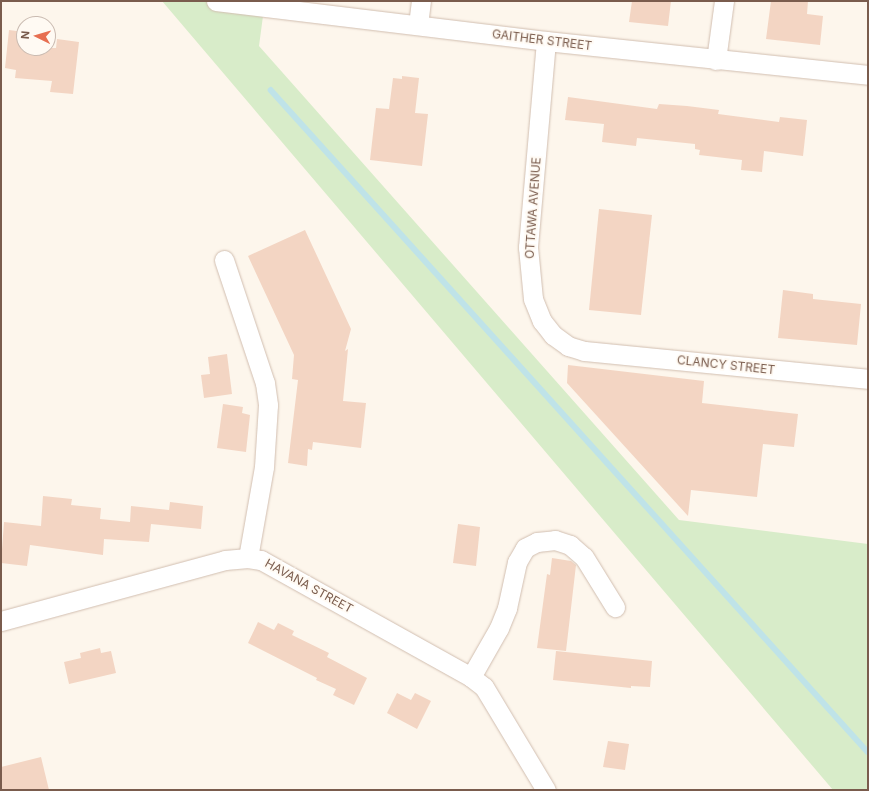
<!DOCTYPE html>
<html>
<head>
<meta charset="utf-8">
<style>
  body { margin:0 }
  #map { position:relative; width:869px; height:791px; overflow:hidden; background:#fdf6ec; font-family:Inter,sans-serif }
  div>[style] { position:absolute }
  .green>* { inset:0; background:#d8ecc9 }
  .stream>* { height:5.5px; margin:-2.75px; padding:0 2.75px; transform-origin:2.75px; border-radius:2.75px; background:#bfe3e8 }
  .building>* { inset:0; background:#f3d5c3 }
  .roads { filter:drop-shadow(0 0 1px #d1beb0) drop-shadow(0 0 1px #d1beb0) }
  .minor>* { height:19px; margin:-9.5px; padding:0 9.5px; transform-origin:9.5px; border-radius:9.5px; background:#fff }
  span { translate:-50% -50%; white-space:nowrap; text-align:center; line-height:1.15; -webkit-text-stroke:3.5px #fffaf3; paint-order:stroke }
  .street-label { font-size:12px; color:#7a5c4d }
  .frame { position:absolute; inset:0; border:2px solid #7a5c4d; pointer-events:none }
  .north { position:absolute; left:16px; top:16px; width:40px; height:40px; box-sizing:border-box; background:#fffaf3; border:1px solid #cabbb1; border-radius:50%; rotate:275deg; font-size:11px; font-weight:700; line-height:16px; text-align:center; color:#7a5c4d }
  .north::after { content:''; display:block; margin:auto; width:14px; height:18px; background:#e76f51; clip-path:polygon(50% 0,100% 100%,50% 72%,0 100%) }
</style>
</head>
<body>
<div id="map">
  <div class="green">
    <div style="clip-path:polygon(162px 1px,265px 1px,259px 46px,679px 520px,868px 544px,868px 790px,833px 790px)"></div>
  </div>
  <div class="stream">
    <div style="left:271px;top:90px;width:891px;rotate:47.96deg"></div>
  </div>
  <div class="building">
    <div style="clip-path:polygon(632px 1px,671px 1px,668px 26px,629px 22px)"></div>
    <div style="clip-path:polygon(771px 1px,808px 1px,807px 14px,823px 16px,820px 45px,766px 39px)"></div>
    <div style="clip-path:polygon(9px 30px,24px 32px,24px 48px,56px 48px,57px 39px,79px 42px,73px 94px,50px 92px,52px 81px,15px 78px,16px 70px,5px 68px)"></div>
    <div style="clip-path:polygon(402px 76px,419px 78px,415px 113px,428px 114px,422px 166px,370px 160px,376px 108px,389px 109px,393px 78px,402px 79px)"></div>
    <div style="clip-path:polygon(568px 97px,657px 109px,659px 104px,687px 106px,719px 110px,718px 114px,779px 122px,780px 117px,807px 120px,803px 156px,764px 151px,762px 172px,741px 170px,742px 160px,699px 155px,700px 150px,695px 149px,695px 144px,637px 138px,636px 146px,602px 142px,604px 124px,565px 120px)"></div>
    <div style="clip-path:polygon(599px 209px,652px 215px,641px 315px,589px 310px)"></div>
    <div style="clip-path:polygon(305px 230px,351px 329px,345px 351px,348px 349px,343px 401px,366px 403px,361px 448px,313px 442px,312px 450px,308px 449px,307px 466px,288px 463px,298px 380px,292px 379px,294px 355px,248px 256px)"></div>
    <div style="clip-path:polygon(783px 290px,813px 294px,813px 299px,861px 304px,857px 345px,778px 338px)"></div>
    <div style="clip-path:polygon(227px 354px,232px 394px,204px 398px,201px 375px,210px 374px,208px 357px)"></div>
    <div style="clip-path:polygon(568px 365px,704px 381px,702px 403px,798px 414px,794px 447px,763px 444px,757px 497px,691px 490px,688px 516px,567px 383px)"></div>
    <div style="clip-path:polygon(223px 404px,243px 407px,242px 413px,250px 415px,246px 452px,217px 448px)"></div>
    <div style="clip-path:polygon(43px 496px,72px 499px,71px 505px,101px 508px,100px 519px,130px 522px,131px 506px,169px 510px,170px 502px,203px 506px,201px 529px,151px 524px,149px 542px,104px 539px,103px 555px,30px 545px,27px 566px,1px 563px,4px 522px,41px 526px)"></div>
    <div style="clip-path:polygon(458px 524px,480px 527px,476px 566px,453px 563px)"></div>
    <div style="clip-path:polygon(552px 558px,571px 561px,576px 565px,566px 651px,537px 648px,547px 574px,550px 575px)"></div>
    <div style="clip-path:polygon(258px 622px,274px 630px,278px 623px,294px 631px,292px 635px,329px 653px,327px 657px,367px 678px,354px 705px,333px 695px,336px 689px,316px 680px,317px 678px,248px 643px)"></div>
    <div style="clip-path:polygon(100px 648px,101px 653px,111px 651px,116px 673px,69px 684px,64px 662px,81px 658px,80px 653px)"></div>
    <div style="clip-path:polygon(556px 651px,652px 661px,650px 687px,631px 686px,631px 688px,553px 680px)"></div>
    <div style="clip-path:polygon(397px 693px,411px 700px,415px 693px,431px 701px,417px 729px,387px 713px)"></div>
    <div style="clip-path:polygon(608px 741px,629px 744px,625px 770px,603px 767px)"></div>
    <div style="clip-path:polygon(41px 757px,49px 790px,1px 790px,1px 767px)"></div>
  </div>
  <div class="roads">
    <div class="minor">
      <div style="left:216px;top:1px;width:332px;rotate:6.9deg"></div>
      <div style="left:546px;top:41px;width:324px;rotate:6deg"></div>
      <div style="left:418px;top:25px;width:24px;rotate:-83deg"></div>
      <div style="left:546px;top:41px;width:207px;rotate:95deg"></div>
      <div style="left:528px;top:247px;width:52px;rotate:84.5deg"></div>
      <div style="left:533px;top:299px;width:24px;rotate:68deg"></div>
      <div style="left:542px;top:321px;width:18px;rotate:52deg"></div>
      <div style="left:553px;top:335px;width:19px;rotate:36deg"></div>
      <div style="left:568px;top:346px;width:17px;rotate:17deg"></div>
      <div style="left:584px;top:351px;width:285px;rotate:5.6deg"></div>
      <div style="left:716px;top:60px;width:60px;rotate:-82.3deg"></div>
      <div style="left:224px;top:260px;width:130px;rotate:71.6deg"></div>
      <div style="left:265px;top:383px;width:22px;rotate:82deg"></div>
      <div style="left:268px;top:405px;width:62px;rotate:93.7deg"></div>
      <div style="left:264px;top:467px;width:92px;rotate:100deg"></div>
      <div style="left:1px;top:621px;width:232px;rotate:-15.2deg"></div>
      <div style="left:225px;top:560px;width:23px;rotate:-5deg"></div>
      <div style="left:248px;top:558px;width:13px;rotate:9deg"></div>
      <div style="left:261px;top:560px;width:240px;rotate:29.1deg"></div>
      <div style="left:471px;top:677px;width:16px;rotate:38deg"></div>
      <div style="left:484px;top:687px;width:120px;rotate:59deg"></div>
      <div style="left:471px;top:677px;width:56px;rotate:-60.3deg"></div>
      <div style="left:499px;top:628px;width:22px;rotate:-68deg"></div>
      <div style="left:507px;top:608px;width:47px;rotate:-77.7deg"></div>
      <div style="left:517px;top:562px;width:16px;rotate:-60deg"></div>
      <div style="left:525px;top:548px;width:13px;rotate:-27deg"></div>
      <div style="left:537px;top:542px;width:18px;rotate:-6deg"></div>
      <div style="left:555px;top:540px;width:16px;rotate:18deg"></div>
      <div style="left:570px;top:545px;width:18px;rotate:41deg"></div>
      <div style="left:584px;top:557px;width:59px;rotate:58.2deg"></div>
    </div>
  </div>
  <div class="street-label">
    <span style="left:542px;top:40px;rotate:7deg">GAITHER STREET</span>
    <span style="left:533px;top:208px;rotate:-86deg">OTTAWA AVENUE</span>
    <span style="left:726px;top:365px;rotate:6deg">CLANCY STREET</span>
    <span style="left:309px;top:586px;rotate:29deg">HAVANA STREET</span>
  </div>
  <div class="frame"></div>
  <div class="north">N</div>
</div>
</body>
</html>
